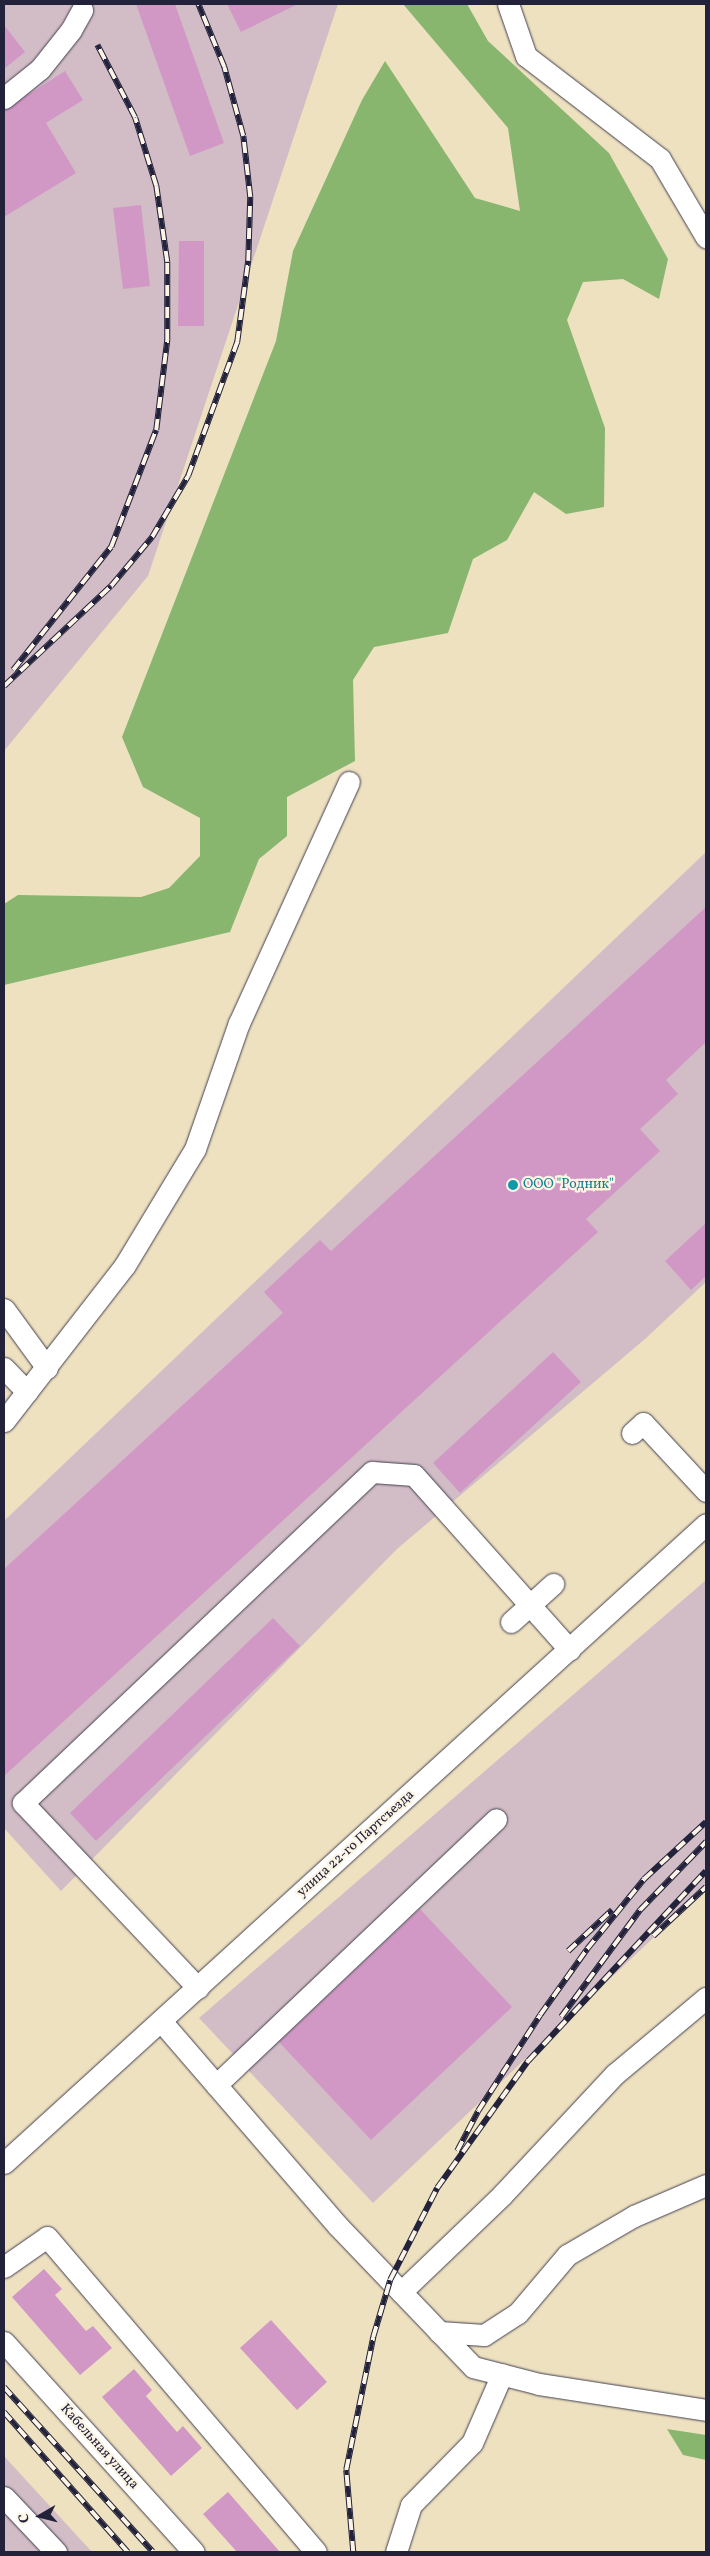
<!DOCTYPE html>
<html>
<head>
<meta charset="utf-8">
<style>
  body { margin:0 }
  #map { position:relative; width:710px; height:2556px; overflow:hidden; background:#eee1c0; font-family:Vollkorn,serif }
  div>[style] { position:absolute }
  .industrial>* { inset:0; background:#d2bdc6 }
  .forest>* { inset:0; background:#89b66e }
  .building>* { inset:0; background:#d298c5 }
  .roads { filter:drop-shadow(0 0 1px #413f4f) drop-shadow(0 0 1px #413f4f) }
  .minor>* { height:21px; margin:-10.5px; padding:0 10.5px; transform-origin:10.5px; border-radius:10.5px; background:#fff }
  .rail>* { height:5.5px; margin-top:-2.75px; transform-origin:0; background:repeating-linear-gradient(90deg,#fcf5e5 0 11px,#22223b 0 22px); box-sizing:border-box; border-block:1px solid #22223b }
  .dots>* { width:14px; height:14px; translate:-50% -50%; box-sizing:border-box; border:2px solid #fcf5e5; border-radius:50% }
  span { translate:-50% -50%; white-space:nowrap; text-align:center; line-height:1.15; -webkit-text-stroke:4.5px #fcf5e5; paint-order:stroke }
  .culture-label { font-size:14px; color:#0d838f }
  .left { translate:0 -50%; text-align:left }
  .street-label { font-size:14px; color:#22223b }
  .frame { position:absolute; inset:0; border:5px solid #22223b; pointer-events:none }
  .north { position:absolute; left:15px; top:2491px; width:50px; height:50px; -webkit-text-stroke:4px #fcf5e5; paint-order:stroke; rotate:262deg; font-size:14px; font-weight:700; line-height:20px; text-align:center; color:#22223b }
  .north::after { content:''; display:block; margin:auto; width:18px; height:22px; background:#22223b; clip-path:polygon(50% 0,100% 100%,50% 72%,0 100%) }
</style>
</head>
<body>
<div id="map">
  <div class="industrial">
    <div style="clip-path:polygon(4px 4px,338px 4px,148px 576px,4px 751px)"></div>
    <div style="clip-path:polygon(706px 852px,706px 1282px,645px 1339px,397px 1549px,61px 1891px,4px 1828px,4px 1521px)"></div>
    <div style="clip-path:polygon(706px 1580px,706px 1888px,373px 2203px,199px 2018px)"></div>
    <div style="clip-path:polygon(4px 2456px,92px 2552px,4px 2552px)"></div>
  </div>
  <div class="forest">
    <div style="clip-path:polygon(403px 4px,467px 4px,488px 41px,609px 153px,668px 259px,659px 299px,623px 279px,583px 282px,567px 320px,605px 428px,604px 507px,566px 514px,534px 492px,507px 540px,473px 559px,448px 633px,374px 647px,353px 680px,355px 761px,287px 797px,287px 836px,259px 859px,230px 932px,4px 985px,4px 904px,18px 895px,141px 897px,169px 888px,200px 856px,200px 818px,143px 787px,122px 737px,276px 341px,293px 251px,362px 100px,385px 61px,475px 198px,520px 211px,508px 128px)"></div>
    <div style="clip-path:polygon(667px 2429px,706px 2435px,706px 2460px,683px 2455px)"></div>
  </div>
  <div class="building">
    <div style="clip-path:polygon(136px 4px,175px 4px,224px 143px,190px 156px)"></div>
    <div style="clip-path:polygon(227px 4px,298px 4px,241px 32px)"></div>
    <div style="clip-path:polygon(4px 25px,25px 52px,4px 69px)"></div>
    <div style="clip-path:polygon(65px 71px,83px 100px,46px 123px,76px 173px,4px 217px,4px 110px)"></div>
    <div style="clip-path:polygon(141px 205px,150px 286px,123px 289px,113px 208px)"></div>
    <div style="clip-path:polygon(179px 241px,204px 241px,204px 326px,178px 326px)"></div>
    <div style="clip-path:polygon(706px 907px,706px 1042px,666px 1080px,678px 1094px,640px 1129px,660px 1151px,586px 1219px,598px 1232px,4px 1776px,4px 1569px,283px 1313px,264px 1292px,320px 1240px,331px 1251px)"></div>
    <div style="clip-path:polygon(706px 1223px,706px 1276px,691px 1290px,665px 1261px)"></div>
    <div style="clip-path:polygon(553px 1352px,581px 1382px,460px 1493px,433px 1463px)"></div>
    <div style="clip-path:polygon(273px 1618px,300px 1646px,96px 1841px,70px 1813px)"></div>
    <div style="clip-path:polygon(420px 1909px,512px 2007px,371px 2140px,279px 2042px)"></div>
    <div style="clip-path:polygon(44px 2269px,62px 2289px,55px 2295px,86px 2331px,93px 2326px,112px 2348px,80px 2375px,12px 2297px)"></div>
    <div style="clip-path:polygon(271px 2320px,327px 2382px,297px 2410px,240px 2348px)"></div>
    <div style="clip-path:polygon(134px 2369px,152px 2390px,146px 2396px,177px 2432px,183px 2426px,202px 2448px,171px 2476px,102px 2397px)"></div>
    <div style="clip-path:polygon(228px 2492px,280px 2552px,237px 2552px,203px 2514px)"></div>
  </div>
  <div class="roads">
    <div class="minor">
      <div style="left:508px;top:4px;width:55px;rotate:70.9deg"></div>
      <div style="left:526px;top:56px;width:169px;rotate:37.5deg"></div>
      <div style="left:660px;top:159px;width:91px;rotate:59.5deg"></div>
      <div style="left:4px;top:98px;width:46px;rotate:-38.9deg"></div>
      <div style="left:40px;top:69px;width:50px;rotate:-51.5deg"></div>
      <div style="left:71px;top:30px;width:23px;rotate:-61deg"></div>
      <div style="left:4px;top:1309px;width:73px;rotate:53.9deg"></div>
      <div style="left:4px;top:1368px;width:33px;rotate:46deg"></div>
      <div style="left:4px;top:1421px;width:197px;rotate:-52.2deg"></div>
      <div style="left:125px;top:1265px;width:135px;rotate:-58.9deg"></div>
      <div style="left:195px;top:1149px;width:133px;rotate:-70.8deg"></div>
      <div style="left:239px;top:1023px;width:265px;rotate:-65.5deg"></div>
      <div style="left:632px;top:1433px;width:15px;rotate:-42deg"></div>
      <div style="left:643px;top:1423px;width:93px;rotate:47.2deg"></div>
      <div style="left:511px;top:1622px;width:57px;rotate:-42.1deg"></div>
      <div style="left:198px;top:1988px;width:255px;rotate:-133.4deg"></div>
      <div style="left:23px;top:1803px;width:481px;rotate:-43.5deg"></div>
      <div style="left:372px;top:1472px;width:42px;rotate:4.1deg"></div>
      <div style="left:414px;top:1475px;width:234px;rotate:48.3deg"></div>
      <div style="left:161px;top:2021px;width:269px;rotate:49.2deg"></div>
      <div style="left:337px;top:2225px;width:197px;rotate:46.2deg"></div>
      <div style="left:473px;top:2367px;width:68px;rotate:14.4deg"></div>
      <div style="left:539px;top:2384px;width:169px;rotate:8.8deg"></div>
      <div style="left:216px;top:2085px;width:386px;rotate:-43.5deg"></div>
      <div style="left:4px;top:2163px;width:949px;rotate:-42.31deg"></div>
      <div style="left:4px;top:2267px;width:52px;rotate:-34.9deg"></div>
      <div style="left:47px;top:2237px;width:414px;rotate:49.5deg"></div>
      <div style="left:401px;top:2292px;width:140px;rotate:-43.8deg"></div>
      <div style="left:502px;top:2195px;width:166px;rotate:-47deg"></div>
      <div style="left:615px;top:2074px;width:119px;rotate:-39.9deg"></div>
      <div style="left:439px;top:2332px;width:45px;rotate:3.8deg"></div>
      <div style="left:484px;top:2335px;width:40px;rotate:-32.9deg"></div>
      <div style="left:518px;top:2313px;width:76px;rotate:-49.8deg"></div>
      <div style="left:567px;top:2255px;width:78px;rotate:-30.2deg"></div>
      <div style="left:634px;top:2216px;width:78px;rotate:-23.3deg"></div>
      <div style="left:4px;top:2342px;width:283px;rotate:47.9deg"></div>
      <div style="left:4px;top:2497px;width:76px;rotate:46.6deg"></div>
      <div style="left:396px;top:2552px;width:49px;rotate:-72.3deg"></div>
      <div style="left:411px;top:2505px;width:87px;rotate:-45.5deg"></div>
      <div style="left:472px;top:2443px;width:75px;rotate:-66.5deg"></div>
    </div>
  </div>
  <div class="rail">
    <div style="left:13px;top:670px;width:157px;rotate:-51.5deg"></div>
    <div style="left:111px;top:547px;width:125px;rotate:-69deg"></div>
    <div style="left:156px;top:430px;width:91px;rotate:-83deg"></div>
    <div style="left:167px;top:340px;width:78px;rotate:-90deg"></div>
    <div style="left:167px;top:262px;width:77px;rotate:-98.2deg"></div>
    <div style="left:156px;top:186px;width:71px;rotate:-107.2deg"></div>
    <div style="left:135px;top:118px;width:82px;rotate:-117.5deg"></div>
    <div style="left:4px;top:686px;width:146px;rotate:-43.1deg"></div>
    <div style="left:111px;top:586px;width:64px;rotate:-50.1deg"></div>
    <div style="left:152px;top:537px;width:71px;rotate:-59.5deg"></div>
    <div style="left:188px;top:476px;width:143px;rotate:-69.9deg"></div>
    <div style="left:237px;top:342px;width:82px;rotate:-82.3deg"></div>
    <div style="left:248px;top:261px;width:64px;rotate:-88.2deg"></div>
    <div style="left:250px;top:197px;width:61px;rotate:-96.5deg"></div>
    <div style="left:243px;top:136px;width:72px;rotate:-105.4deg"></div>
    <div style="left:224px;top:67px;width:68px;rotate:-112.4deg"></div>
    <div style="left:653px;top:1936px;width:72px;rotate:-42.8deg"></div>
    <div style="left:568px;top:1951px;width:60px;rotate:-43deg"></div>
    <div style="left:561px;top:2017px;width:133px;rotate:-53.6deg"></div>
    <div style="left:640px;top:1910px;width:95px;rotate:-45.9deg"></div>
    <div style="left:457px;top:2151px;width:45px;rotate:-62.3deg"></div>
    <div style="left:478px;top:2111px;width:114px;rotate:-57.1deg"></div>
    <div style="left:540px;top:2015px;width:81px;rotate:-54.5deg"></div>
    <div style="left:587px;top:1949px;width:90px;rotate:-50.8deg"></div>
    <div style="left:644px;top:1879px;width:84px;rotate:-42.6deg"></div>
    <div style="left:4px;top:2387px;width:222px;rotate:47.9deg"></div>
    <div style="left:4px;top:2412px;width:187px;rotate:48.5deg"></div>
    <div style="left:353px;top:2552px;width:82px;rotate:-94.9deg"></div>
    <div style="left:346px;top:2470px;width:136px;rotate:-78.5deg"></div>
    <div style="left:373px;top:2337px;width:59px;rotate:-73.4deg"></div>
    <div style="left:390px;top:2280px;width:103px;rotate:-62.9deg"></div>
    <div style="left:437px;top:2188px;width:156px;rotate:-54.4deg"></div>
    <div style="left:528px;top:2061px;width:260px;rotate:-46.9deg"></div>
  </div>
  <div class="dots">
    <div style="left:513px;top:1185px;background:#0f9aa8"></div>
  </div>
  <div class="culture-label">
    <span class="left" style="left:523px;top:1185px">ООО "Родник"</span>
  </div>
  <div class="street-label">
    <span style="left:356px;top:1844px;rotate:-42deg">улица 22-го Партсъезда</span>
    <span style="left:99px;top:2447px;rotate:48deg">Кабельная улица</span>
  </div>
  <div class="frame"></div>
  <div class="north">С</div>
</div>
</body>
</html>
